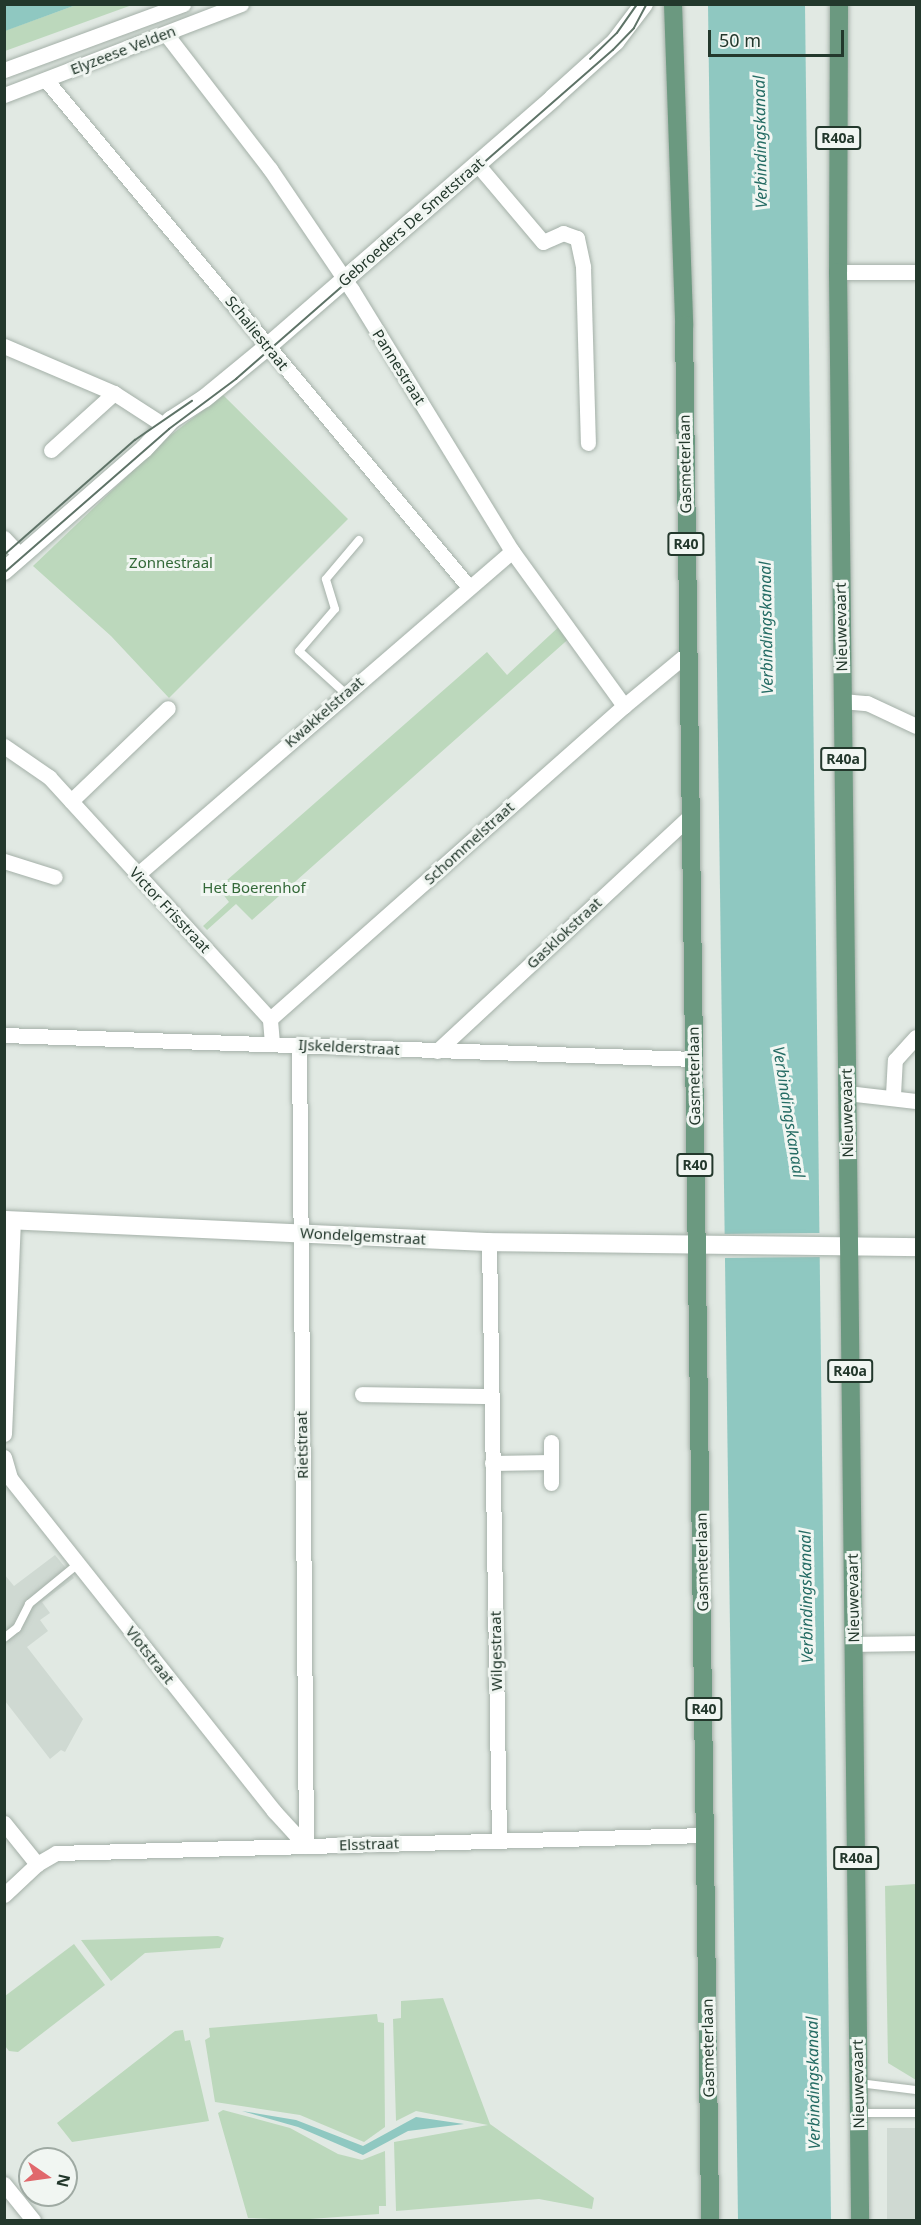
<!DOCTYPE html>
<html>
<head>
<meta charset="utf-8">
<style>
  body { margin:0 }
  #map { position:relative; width:921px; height:2225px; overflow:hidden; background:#e1e9e3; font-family:"Noto Sans",sans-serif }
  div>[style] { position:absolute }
  .built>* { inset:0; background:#cfd9d2 }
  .green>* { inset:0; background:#bcd8bc }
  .water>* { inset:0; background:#8fc8c1 }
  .pier>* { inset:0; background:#e1e9e3 }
  .roads { filter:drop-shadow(0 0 2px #a4b0a8) drop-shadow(0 0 2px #a4b0a8) }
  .lane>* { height:8px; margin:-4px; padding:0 4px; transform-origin:4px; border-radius:4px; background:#fff }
  .street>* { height:15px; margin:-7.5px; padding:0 7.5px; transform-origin:7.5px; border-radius:7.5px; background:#fff }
  .secondary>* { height:18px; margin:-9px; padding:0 9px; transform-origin:9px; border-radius:9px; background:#fff }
  .primary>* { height:18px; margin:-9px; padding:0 9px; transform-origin:9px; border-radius:9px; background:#6b9980 }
  .tram>* { height:1.5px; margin:-0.75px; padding:0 0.75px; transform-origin:0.75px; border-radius:0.75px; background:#5e7367 }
  span { translate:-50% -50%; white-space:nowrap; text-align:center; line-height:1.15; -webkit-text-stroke:6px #f1f6f2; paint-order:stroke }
  .shield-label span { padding:2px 4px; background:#f1f6f2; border:2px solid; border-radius:4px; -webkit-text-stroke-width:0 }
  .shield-label { font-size:14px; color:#23382c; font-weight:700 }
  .street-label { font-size:15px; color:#23382c }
  .park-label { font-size:15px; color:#336938 }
  .water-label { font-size:16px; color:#256c64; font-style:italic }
  .frame { position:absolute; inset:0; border:6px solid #23382c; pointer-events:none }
  .north { position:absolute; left:18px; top:2147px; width:60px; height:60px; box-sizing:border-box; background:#f1f6f2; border:2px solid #9faaa3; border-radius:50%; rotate:103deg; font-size:16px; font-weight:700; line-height:24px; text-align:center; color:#23382c }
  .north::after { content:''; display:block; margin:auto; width:21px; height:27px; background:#e0686c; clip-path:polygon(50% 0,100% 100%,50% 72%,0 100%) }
  .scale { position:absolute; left:708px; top:30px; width:136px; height:27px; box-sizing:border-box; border:3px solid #23382c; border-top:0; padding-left:8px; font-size:18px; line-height:21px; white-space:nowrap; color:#23382c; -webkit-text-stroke:4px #f1f6f2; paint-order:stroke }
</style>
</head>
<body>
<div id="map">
  <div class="built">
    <div style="clip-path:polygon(55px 1555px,74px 1578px,42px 1602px,50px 1613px,40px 1620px,48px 1631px,27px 1647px,83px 1719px,65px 1752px,61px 1750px,50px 1759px,5px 1701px,4px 1574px,14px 1586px)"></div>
    <div style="clip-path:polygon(887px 2128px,916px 2128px,916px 2220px,887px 2220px)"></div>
  </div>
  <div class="green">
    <div style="clip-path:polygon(76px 5px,132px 5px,5px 51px,4px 31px)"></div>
    <div style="clip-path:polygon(223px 395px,348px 519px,169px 698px,111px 636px,33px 566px,167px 438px)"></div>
    <div style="clip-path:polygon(564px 622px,573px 635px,252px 920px,236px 904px,207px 930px,203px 926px,229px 902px,218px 888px,487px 652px,507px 675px)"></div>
    <div style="clip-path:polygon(916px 1884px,916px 2080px,888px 2063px,885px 1886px)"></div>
    <div style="clip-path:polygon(218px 1936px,224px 1938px,220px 1948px,145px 1953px,111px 1981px,81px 1940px)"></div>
    <div style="clip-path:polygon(74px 1944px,105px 1985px,18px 2052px,9px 2051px,5px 2046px,5px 1996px)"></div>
    <div style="clip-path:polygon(443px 1998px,490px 2124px,594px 2198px,592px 2209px,539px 2199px,396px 2211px,394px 2142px,488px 2125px,416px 2111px,396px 2121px,393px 2019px,401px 2018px,401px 2001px)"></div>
    <div style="clip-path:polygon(377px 2014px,378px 2022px,384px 2023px,385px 2127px,364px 2142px,300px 2115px,215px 2102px,205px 2040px,210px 2037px,209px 2028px)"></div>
    <div style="clip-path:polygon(183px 2030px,185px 2041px,190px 2040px,209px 2121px,72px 2142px,57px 2123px,175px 2031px)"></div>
    <div style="clip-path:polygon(223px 2110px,290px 2128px,338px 2154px,362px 2160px,385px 2151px,386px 2206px,379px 2206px,379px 2214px,296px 2220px,248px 2218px,218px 2113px)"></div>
  </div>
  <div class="water">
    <div style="clip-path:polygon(5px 4px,76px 4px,76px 5px,5px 31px)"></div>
    <div style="clip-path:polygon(708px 5px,805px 5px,831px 2220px,738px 2220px)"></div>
    <div style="clip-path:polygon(242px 2111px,296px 2120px,363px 2146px,416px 2117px,464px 2124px,408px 2131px,363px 2155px,298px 2127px)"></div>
  </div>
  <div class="pier">
    <div style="clip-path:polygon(822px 1233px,822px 1257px,723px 1258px,722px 1255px,722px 1234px)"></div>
  </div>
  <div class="roads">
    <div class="lane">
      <div style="left:345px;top:693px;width:62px;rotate:-137.6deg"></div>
      <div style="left:299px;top:651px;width:55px;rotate:-49.4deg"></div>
      <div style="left:335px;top:609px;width:31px;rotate:-107deg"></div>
      <div style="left:326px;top:579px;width:51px;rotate:-49.8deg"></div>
      <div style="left:4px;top:1638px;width:16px;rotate:-38deg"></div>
      <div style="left:17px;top:1628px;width:27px;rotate:-63deg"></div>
      <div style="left:29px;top:1604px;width:63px;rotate:-39.2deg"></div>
      <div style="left:859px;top:2083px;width:57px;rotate:7deg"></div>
      <div style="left:860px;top:2113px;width:56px"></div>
    </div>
    <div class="street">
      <div style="left:166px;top:34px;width:170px;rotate:52.4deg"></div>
      <div style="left:270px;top:169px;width:146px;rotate:55.9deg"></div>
      <div style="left:352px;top:290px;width:306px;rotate:58.5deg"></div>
      <div style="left:512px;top:551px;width:191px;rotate:54.1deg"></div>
      <div style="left:4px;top:70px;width:191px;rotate:-20.2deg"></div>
      <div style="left:46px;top:80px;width:659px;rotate:50.17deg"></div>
      <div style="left:4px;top:95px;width:254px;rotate:-21deg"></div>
      <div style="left:477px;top:164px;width:102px;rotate:49.8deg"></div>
      <div style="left:543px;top:242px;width:22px;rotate:-24deg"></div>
      <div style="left:563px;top:233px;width:15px;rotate:20deg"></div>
      <div style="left:577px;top:238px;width:30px;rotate:78deg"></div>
      <div style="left:583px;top:267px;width:176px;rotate:88.4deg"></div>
      <div style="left:838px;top:272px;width:78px"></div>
      <div style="left:4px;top:346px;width:120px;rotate:23.1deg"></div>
      <div style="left:114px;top:393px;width:61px;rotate:32.9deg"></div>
      <div style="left:51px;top:450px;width:85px;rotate:-42.1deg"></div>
      <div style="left:4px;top:538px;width:25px;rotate:47deg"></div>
      <div style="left:842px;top:701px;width:25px;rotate:5deg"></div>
      <div style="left:867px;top:703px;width:54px;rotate:25.1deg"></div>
      <div style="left:4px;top:746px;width:55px;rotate:34.6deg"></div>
      <div style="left:49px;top:777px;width:328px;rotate:47.6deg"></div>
      <div style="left:71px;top:801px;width:134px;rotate:-43.8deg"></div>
      <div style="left:4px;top:861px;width:53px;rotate:17.4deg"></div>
      <div style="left:138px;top:874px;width:494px;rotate:-40.8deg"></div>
      <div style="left:4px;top:1035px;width:689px;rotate:1.99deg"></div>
      <div style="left:272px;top:1043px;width:24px;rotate:-95deg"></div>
      <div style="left:270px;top:1019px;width:473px;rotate:-41.5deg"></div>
      <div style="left:624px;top:706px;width:83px;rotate:-39.6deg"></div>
      <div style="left:299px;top:1044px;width:802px;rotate:89.5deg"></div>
      <div style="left:437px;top:1051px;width:345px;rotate:-42.9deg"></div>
      <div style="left:847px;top:1093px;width:69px;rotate:6.6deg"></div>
      <div style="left:893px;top:1095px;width:35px;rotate:-87deg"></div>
      <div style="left:895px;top:1060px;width:31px;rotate:-48deg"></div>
      <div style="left:489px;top:1242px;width:597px;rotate:89.04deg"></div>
      <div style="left:362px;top:1394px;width:130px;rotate:0.9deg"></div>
      <div style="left:4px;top:1434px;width:214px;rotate:-87.6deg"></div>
      <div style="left:551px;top:1442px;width:41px;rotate:90deg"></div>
      <div style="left:4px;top:1457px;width:22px;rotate:74deg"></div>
      <div style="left:10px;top:1478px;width:425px;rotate:51.6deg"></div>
      <div style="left:274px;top:1811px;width:47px;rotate:47.6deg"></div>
      <div style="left:492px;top:1463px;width:59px;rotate:-1deg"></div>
      <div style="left:853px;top:1644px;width:63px;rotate:-0.9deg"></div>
      <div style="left:4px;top:1823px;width:53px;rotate:51.2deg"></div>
      <div style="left:4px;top:1895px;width:45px;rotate:-43.2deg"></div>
      <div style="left:37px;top:1864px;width:22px;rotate:-30deg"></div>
      <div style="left:56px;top:1853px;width:649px;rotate:-1.59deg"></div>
      <div style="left:4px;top:2184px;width:46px;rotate:51.1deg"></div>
    </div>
    <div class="secondary">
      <div style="left:4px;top:571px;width:186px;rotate:-41.1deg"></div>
      <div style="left:144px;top:449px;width:40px;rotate:-47deg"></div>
      <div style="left:171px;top:420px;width:40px;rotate:-32.9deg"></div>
      <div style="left:205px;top:398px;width:80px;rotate:-39.4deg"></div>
      <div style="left:267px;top:347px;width:379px;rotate:-41deg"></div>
      <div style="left:553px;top:98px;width:84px;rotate:-42.1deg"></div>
      <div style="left:615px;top:42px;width:48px;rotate:-52.7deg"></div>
      <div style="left:4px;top:1220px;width:485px;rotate:2.6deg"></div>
      <div style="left:489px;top:1242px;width:427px;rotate:0.7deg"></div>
    </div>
    <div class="primary">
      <div style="left:673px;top:4px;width:321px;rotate:88deg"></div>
      <div style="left:684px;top:325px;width:1895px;rotate:89.21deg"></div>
      <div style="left:839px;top:4px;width:268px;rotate:90.2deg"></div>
      <div style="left:838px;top:272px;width:1948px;rotate:89.35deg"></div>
    </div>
  </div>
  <div class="tram">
    <div style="left:590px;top:59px;width:37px;rotate:-44deg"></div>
    <div style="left:617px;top:33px;width:35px;rotate:-55deg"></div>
    <div style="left:4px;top:555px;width:174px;rotate:-41.3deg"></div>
    <div style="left:135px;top:440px;width:69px;rotate:-34.4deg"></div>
    <div style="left:4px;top:573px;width:219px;rotate:-41.1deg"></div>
    <div style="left:169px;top:429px;width:84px;rotate:-36.7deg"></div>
    <div style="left:236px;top:379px;width:500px;rotate:-41.11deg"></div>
    <div style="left:613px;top:50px;width:30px;rotate:-46deg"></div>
    <div style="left:634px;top:28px;width:27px;rotate:-62deg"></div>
  </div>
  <div class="shield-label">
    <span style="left:838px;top:138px">R40a</span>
    <span style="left:686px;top:544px">R40</span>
    <span style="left:843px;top:759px">R40a</span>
    <span style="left:695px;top:1165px">R40</span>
    <span style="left:850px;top:1371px">R40a</span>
    <span style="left:704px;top:1709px">R40</span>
    <span style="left:856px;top:1858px">R40a</span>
  </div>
  <div class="street-label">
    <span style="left:123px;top:50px;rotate:-21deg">Elyzeese Velden</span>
    <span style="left:411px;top:222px;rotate:-41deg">Gebroeders De Smetstraat</span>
    <span style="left:257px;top:333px;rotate:51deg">Schaliestraat</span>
    <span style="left:399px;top:367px;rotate:58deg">Pannestraat</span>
    <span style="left:685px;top:464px;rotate:-91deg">Gasmeterlaan</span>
    <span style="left:841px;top:627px;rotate:-91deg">Nieuwevaart</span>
    <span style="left:324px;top:712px;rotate:-41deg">Kwakkelstraat</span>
    <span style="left:469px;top:843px;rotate:-42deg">Schommelstraat</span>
    <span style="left:170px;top:910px;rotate:47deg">Victor Frisstraat</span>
    <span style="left:564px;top:933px;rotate:-43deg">Gasklokstraat</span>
    <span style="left:349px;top:1047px;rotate:3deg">IJskelderstraat</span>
    <span style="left:694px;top:1076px;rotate:-91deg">Gasmeterlaan</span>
    <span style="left:847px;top:1113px;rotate:-91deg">Nieuwevaart</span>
    <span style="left:363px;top:1236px;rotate:3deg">Wondelgemstraat</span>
    <span style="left:302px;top:1445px;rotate:-91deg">Rietstraat</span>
    <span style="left:702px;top:1562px;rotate:-91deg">Gasmeterlaan</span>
    <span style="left:853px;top:1598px;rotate:-91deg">Nieuwevaart</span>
    <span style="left:496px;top:1651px;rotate:-91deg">Wilgestraat</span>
    <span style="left:150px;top:1655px;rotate:52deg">Vlotstraat</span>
    <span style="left:369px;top:1844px;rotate:-2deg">Elsstraat</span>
    <span style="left:708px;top:2048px;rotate:-91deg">Gasmeterlaan</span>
    <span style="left:858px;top:2084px;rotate:-91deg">Nieuwevaart</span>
  </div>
  <div class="park-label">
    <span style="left:171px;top:563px">Zonnestraal</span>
    <span style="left:254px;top:888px">Het Boerenhof</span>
  </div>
  <div class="water-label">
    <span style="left:760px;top:142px;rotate:-91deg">Verbindingskanaal</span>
    <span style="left:766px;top:628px;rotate:-91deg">Verbindingskanaal</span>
    <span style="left:789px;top:1112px;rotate:81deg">Verbindingskanaal</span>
    <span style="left:806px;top:1597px;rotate:-91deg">Verbindingskanaal</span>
    <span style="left:813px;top:2083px;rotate:-91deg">Verbindingskanaal</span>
  </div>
  <div class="frame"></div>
  <div class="north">N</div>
  <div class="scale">50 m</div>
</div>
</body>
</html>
